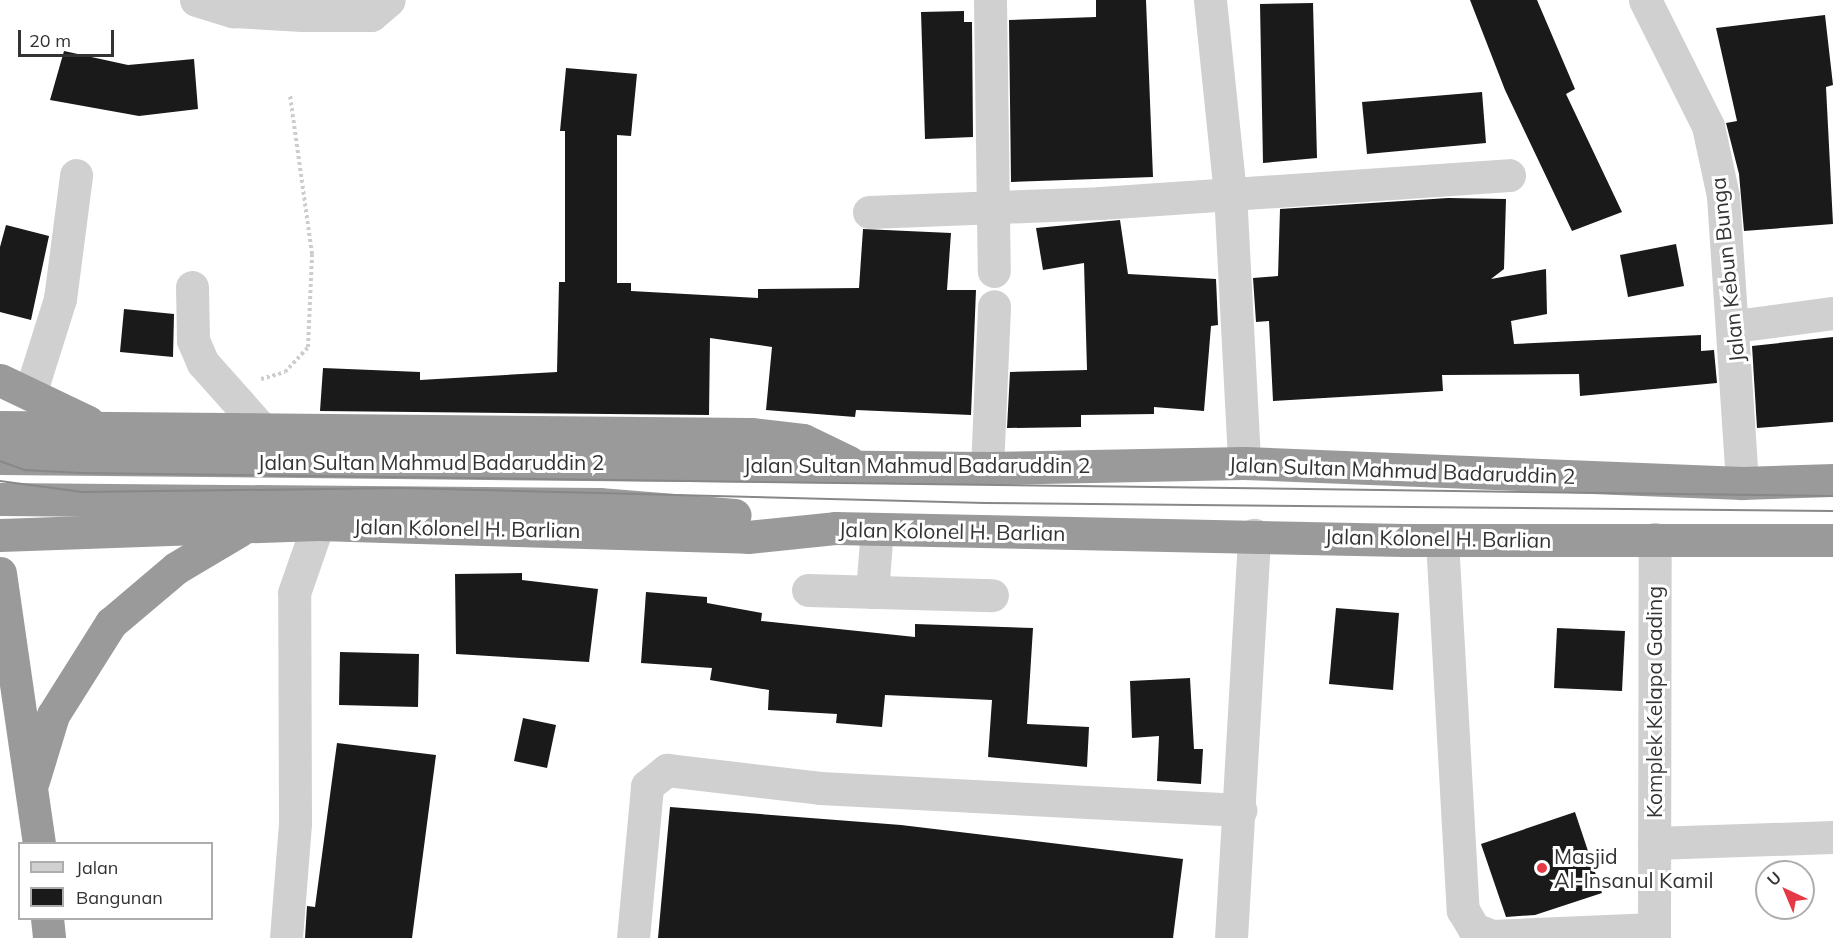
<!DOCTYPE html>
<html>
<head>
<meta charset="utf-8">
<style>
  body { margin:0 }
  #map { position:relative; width:1833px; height:938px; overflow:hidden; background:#fff; font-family:Mulish,sans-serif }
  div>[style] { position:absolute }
  .building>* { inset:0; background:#1a1a1a }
  .path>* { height:4px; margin-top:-2px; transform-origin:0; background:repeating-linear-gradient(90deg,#cdcdcd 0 3px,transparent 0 6px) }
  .minor>* { height:33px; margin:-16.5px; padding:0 16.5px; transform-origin:16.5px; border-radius:16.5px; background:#d0d0d0 }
  .highway>* { height:33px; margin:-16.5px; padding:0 16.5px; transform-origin:16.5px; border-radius:16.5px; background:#9a9a9a }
  .tram>* { height:1.5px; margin:-0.75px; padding:0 0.75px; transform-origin:0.75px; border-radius:0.75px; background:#888 }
  .dots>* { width:16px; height:16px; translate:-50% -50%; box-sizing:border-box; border:3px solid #fff; border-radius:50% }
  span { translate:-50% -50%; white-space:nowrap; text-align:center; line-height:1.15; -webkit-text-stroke:6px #fff; paint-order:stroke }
  .street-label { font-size:21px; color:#333 }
  .poi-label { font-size:21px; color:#333 }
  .left { translate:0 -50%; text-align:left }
  .legend { position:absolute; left:18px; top:842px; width:195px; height:78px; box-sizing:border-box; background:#fff; border:2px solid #adadad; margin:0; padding:8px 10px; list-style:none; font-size:18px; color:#333 }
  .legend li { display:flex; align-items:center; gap:12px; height:30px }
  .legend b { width:30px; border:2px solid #adadad }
  .north { position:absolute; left:1755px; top:860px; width:60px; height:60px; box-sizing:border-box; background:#fff; border:2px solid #adadad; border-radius:50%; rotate:316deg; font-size:16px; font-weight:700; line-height:24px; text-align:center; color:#333 }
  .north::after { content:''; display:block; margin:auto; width:21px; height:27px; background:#e63946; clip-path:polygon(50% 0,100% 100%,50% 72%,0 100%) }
  .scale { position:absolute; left:18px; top:30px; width:96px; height:27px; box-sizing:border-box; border:3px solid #333; border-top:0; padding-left:8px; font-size:18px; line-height:21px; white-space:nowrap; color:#333; -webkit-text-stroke:4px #fff; paint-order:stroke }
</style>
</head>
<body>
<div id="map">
  <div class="building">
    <div style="clip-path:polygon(1096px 0,1146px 0,1153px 177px,1011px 182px,1009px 20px,1096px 17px)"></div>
    <div style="clip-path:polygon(1470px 0,1537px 0,1575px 89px,1566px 94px,1622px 212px,1572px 231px,1505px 90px)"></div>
    <div style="clip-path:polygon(1313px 3px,1317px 158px,1263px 163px,1260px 4px)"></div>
    <div style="clip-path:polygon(964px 11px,964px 22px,972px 22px,973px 137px,925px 139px,921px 12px)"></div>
    <div style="clip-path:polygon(1825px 15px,1833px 85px,1826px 87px,1833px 224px,1744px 231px,1739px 174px,1726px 123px,1737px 121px,1716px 28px)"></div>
    <div style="clip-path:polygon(64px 51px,128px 65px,194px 59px,198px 109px,139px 116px,50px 100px)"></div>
    <div style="clip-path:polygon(566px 68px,637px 74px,631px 136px,617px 135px,617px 283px,631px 283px,631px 291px,758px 298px,758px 289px,859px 288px,863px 229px,951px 233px,947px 290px,976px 290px,971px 415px,856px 410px,855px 417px,766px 410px,772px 347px,710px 338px,709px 415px,320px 411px,323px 368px,420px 372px,420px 380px,557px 372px,559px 282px,565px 282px,565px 131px,560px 131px)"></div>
    <div style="clip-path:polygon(1482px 92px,1486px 143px,1367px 154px,1362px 102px)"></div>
    <div style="clip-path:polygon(1448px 198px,1506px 199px,1504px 269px,1491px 279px,1546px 269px,1547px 314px,1511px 321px,1514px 344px,1701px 335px,1701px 351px,1714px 350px,1717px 383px,1580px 396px,1579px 374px,1442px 375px,1443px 391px,1273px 401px,1269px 321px,1256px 322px,1253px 278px,1278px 276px,1280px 209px)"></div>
    <div style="clip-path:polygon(1120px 220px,1128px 274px,1216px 279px,1218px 325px,1211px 326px,1204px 411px,1154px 407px,1154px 414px,1081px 415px,1081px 427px,1007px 428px,1010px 372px,1087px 370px,1084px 263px,1043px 270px,1036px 228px)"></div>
    <div style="clip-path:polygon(6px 225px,49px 236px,31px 320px,0 312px,0 247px)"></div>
    <div style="clip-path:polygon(1676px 244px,1684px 286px,1628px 297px,1620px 255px)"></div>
    <div style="clip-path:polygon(124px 309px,174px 314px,173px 357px,120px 352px)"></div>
    <div style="clip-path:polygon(1833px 337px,1833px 422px,1757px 428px,1752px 346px)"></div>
    <div style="clip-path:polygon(522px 573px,522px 580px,598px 589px,589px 662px,456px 654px,455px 574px)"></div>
    <div style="clip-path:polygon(646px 592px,707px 597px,707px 603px,762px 613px,761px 621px,915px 637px,915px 624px,1033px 628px,1027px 724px,1089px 727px,1087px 767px,988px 757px,992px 700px,885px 695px,882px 727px,836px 723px,837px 714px,768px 710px,769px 690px,710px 680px,712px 668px,641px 663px)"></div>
    <div style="clip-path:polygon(1336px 608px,1399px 613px,1393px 690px,1329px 684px)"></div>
    <div style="clip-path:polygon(1557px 628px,1625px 631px,1622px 691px,1554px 688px)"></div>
    <div style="clip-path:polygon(340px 652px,419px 654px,418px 707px,339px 705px)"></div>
    <div style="clip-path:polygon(1190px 678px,1194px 749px,1203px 749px,1201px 784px,1157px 781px,1159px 736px,1132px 738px,1130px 681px)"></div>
    <div style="clip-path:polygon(523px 718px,556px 725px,547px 768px,514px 761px)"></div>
    <div style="clip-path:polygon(337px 743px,436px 755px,412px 938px,305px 938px,307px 906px,315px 907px)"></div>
    <div style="clip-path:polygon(670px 807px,901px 825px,1183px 859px,1173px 938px,658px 938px)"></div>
    <div style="clip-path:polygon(1575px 812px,1602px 893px,1535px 915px,1506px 917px,1481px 844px)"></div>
  </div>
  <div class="path">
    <div style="left:261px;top:379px;width:25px;rotate:-16deg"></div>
    <div style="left:285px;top:372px;width:34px;rotate:-47deg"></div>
    <div style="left:308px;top:347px;width:93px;rotate:-87.5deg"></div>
    <div style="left:312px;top:254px;width:160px;rotate:-97.9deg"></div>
  </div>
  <div class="minor">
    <div style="left:196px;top:0;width:39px;rotate:17deg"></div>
    <div style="left:233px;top:11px;width:69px;rotate:3.3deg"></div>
    <div style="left:302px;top:15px;width:69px"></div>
    <div style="left:371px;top:15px;width:23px;rotate:-40deg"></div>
    <div style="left:990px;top:0;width:271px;rotate:89.2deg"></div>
    <div style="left:1210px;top:0;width:193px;rotate:84.1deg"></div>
    <div style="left:1230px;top:192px;width:271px;rotate:87deg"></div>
    <div style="left:1645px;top:0;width:141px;rotate:63.4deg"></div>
    <div style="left:1708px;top:126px;width:72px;rotate:77.9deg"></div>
    <div style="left:1723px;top:196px;width:288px;rotate:86.2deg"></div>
    <div style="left:869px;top:212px;width:231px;rotate:-2.2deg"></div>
    <div style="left:1100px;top:203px;width:410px;rotate:-3.9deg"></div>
    <div style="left:192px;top:287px;width:53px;rotate:88.9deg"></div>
    <div style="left:193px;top:340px;width:25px;rotate:67deg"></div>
    <div style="left:203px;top:363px;width:87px;rotate:48.3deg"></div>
    <div style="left:1735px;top:326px;width:99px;rotate:-7.6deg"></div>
    <div style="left:30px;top:394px;width:100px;rotate:-72.5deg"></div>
    <div style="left:60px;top:299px;width:125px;rotate:-82.6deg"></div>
    <div style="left:987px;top:468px;width:162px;rotate:-87.5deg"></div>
    <div style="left:1442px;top:540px;width:371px;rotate:86.8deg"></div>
    <div style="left:1463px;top:910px;width:22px;rotate:60deg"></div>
    <div style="left:1474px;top:929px;width:19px;rotate:21deg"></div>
    <div style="left:1492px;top:936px;width:162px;rotate:-2.5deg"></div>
    <div style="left:808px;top:590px;width:184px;rotate:1.6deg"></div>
    <div style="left:872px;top:592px;width:63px;rotate:-85.5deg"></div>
    <div style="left:1654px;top:843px;width:179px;rotate:-1.9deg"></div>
    <div style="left:286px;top:938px;width:115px;rotate:-85.5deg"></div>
    <div style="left:295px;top:823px;width:230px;rotate:-90.2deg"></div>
    <div style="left:294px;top:593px;width:73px;rotate:-70.8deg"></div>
    <div style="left:633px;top:938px;width:153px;rotate:-84.7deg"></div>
    <div style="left:647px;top:786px;width:26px;rotate:-39deg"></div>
    <div style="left:667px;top:770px;width:154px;rotate:6.7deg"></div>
    <div style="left:820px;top:788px;width:421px;rotate:3deg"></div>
    <div style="left:1231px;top:938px;width:404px;rotate:-86.7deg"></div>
    <div style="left:1654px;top:938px;width:399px;rotate:-89.9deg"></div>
  </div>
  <div class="highway">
    <div style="left:0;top:380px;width:98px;rotate:25.5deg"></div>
    <div style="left:0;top:427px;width:751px;rotate:0.53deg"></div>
    <div style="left:751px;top:434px;width:52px;rotate:6.6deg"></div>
    <div style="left:803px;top:440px;width:51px;rotate:25.6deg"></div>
    <div style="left:0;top:458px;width:987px;rotate:0.58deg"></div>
    <div style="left:987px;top:468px;width:257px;rotate:-1.1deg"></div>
    <div style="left:1244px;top:463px;width:498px;rotate:2.3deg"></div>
    <div style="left:1742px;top:483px;width:91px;rotate:-1.9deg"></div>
    <div style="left:0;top:499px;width:599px;rotate:0.48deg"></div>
    <div style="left:599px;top:504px;width:136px;rotate:4.6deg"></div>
    <div style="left:0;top:535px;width:318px;rotate:-2deg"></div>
    <div style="left:318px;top:524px;width:430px;rotate:1.7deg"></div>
    <div style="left:748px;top:537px;width:87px;rotate:-5.9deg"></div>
    <div style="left:835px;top:528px;width:569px;rotate:1.21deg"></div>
    <div style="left:1404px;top:540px;width:429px"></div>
    <div style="left:0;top:573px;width:274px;rotate:81.8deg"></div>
    <div style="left:33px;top:781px;width:69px;rotate:-73.1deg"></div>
    <div style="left:53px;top:715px;width:109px;rotate:-57.8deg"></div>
    <div style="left:111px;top:623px;width:85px;rotate:-40.2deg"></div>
    <div style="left:176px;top:568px;width:74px;rotate:-30.7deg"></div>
    <div style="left:47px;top:918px;width:20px;rotate:84deg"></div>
  </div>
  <div class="tram">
    <div style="left:0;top:461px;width:27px;rotate:20deg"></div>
    <div style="left:25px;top:470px;width:56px;rotate:3.1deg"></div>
    <div style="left:81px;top:473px;width:1752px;rotate:0.75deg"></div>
    <div style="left:0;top:481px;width:83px;rotate:7.6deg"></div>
    <div style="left:82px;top:492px;width:320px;rotate:-0.7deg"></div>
    <div style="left:402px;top:488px;width:583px;rotate:1.47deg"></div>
    <div style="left:985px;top:503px;width:848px;rotate:0.54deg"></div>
  </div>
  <div class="dots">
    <div style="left:1542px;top:868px;background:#e63946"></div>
  </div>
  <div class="street-label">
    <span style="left:1727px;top:270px;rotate:-96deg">Jalan Kebun Bunga</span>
    <span style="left:431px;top:462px">Jalan Sultan Mahmud Badaruddin 2</span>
    <span style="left:917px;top:465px">Jalan Sultan Mahmud Badaruddin 2</span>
    <span style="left:1402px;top:470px;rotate:2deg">Jalan Sultan Mahmud Badaruddin 2</span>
    <span style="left:467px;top:528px;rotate:1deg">Jalan Kolonel H. Barlian</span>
    <span style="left:952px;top:531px;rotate:1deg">Jalan Kolonel H. Barlian</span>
    <span style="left:1438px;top:538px;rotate:1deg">Jalan Kolonel H. Barlian</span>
    <span style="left:1654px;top:702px;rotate:-90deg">Komplek Kelapa Gading</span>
  </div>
  <div class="poi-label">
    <span class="left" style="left:1554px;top:868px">Masjid<br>Al-Insanul Kamil</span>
  </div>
  <ul class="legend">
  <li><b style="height:8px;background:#d0d0d0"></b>Jalan</li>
  <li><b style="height:16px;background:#1a1a1a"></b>Bangunan</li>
  </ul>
  <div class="north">U</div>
  <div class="scale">20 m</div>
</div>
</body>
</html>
